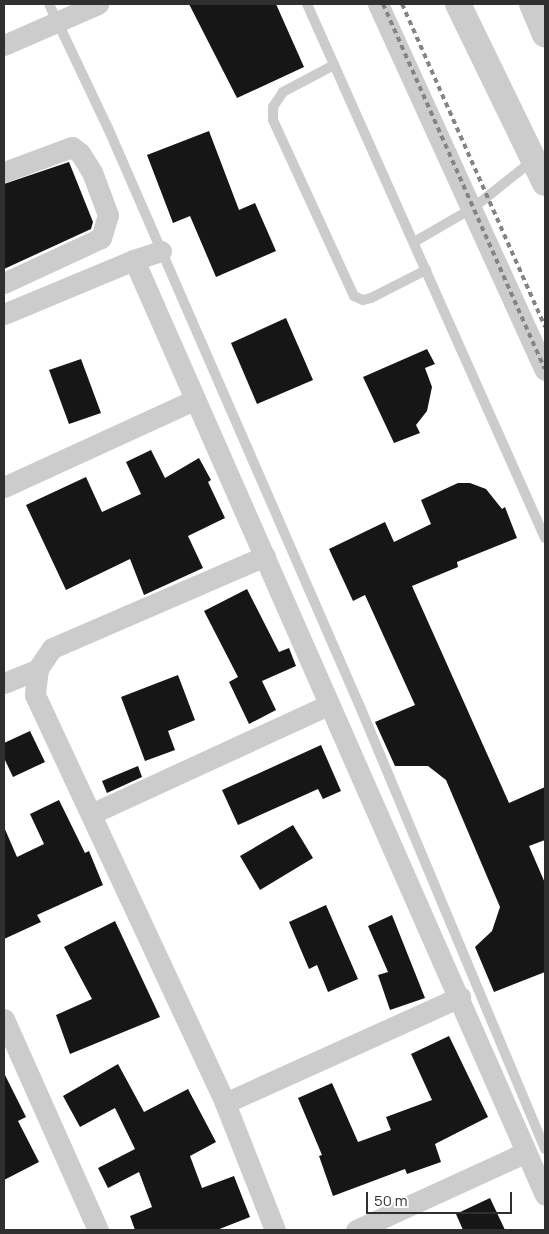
<!DOCTYPE html>
<html>
<head>
<meta charset="utf-8">
<style>
  body { margin:0 }
  #map { position:relative; width:549px; height:1234px; overflow:hidden; background:#fff; font-family:Manrope,sans-serif }
  div>[style] { position:absolute }
  .building>* { inset:0; background:#161616 }
  .service>* { height:10px; margin:-5px; padding:0 5px; transform-origin:5px; border-radius:5px; background:#ccc }
  .minor>* { height:21px; margin:-10.5px; padding:0 10.5px; transform-origin:10.5px; border-radius:10.5px; background:#ccc }
  .tertiary>* { height:26px; margin:-13px; padding:0 13px; transform-origin:13px; border-radius:13px; background:#ccc }
  .rail>* { height:4px; margin-top:-2px; transform-origin:0; background:repeating-linear-gradient(90deg,#848484 0 5px,transparent 0 9px) }
  span { translate:-50% -50%; white-space:nowrap; text-align:center; line-height:1.15; -webkit-text-stroke:5px #fff; paint-order:stroke }
  .frame { position:absolute; inset:0; border:5px solid #2f2f2f; pointer-events:none }
  .scale { position:absolute; left:366px; top:1192px; width:146px; height:22px; box-sizing:border-box; border:2px solid #2f2f2f; border-top:0; padding-left:6px; font-size:15px; line-height:18px; white-space:nowrap; color:#2f2f2f; -webkit-text-stroke:4px #fff; paint-order:stroke }
</style>
</head>
<body>
<div id="map">
  <div class="building">
    <div style="clip-path:polygon(189px 4px,276px 4px,304px 67px,237px 98px)"></div>
    <div style="clip-path:polygon(209px 131px,239px 210px,255px 203px,276px 251px,216px 277px,190px 216px,173px 223px,147px 155px)"></div>
    <div style="clip-path:polygon(69px 162px,93px 222px,91px 229px,4px 269px,4px 184px)"></div>
    <div style="clip-path:polygon(286px 318px,313px 380px,257px 404px,231px 343px)"></div>
    <div style="clip-path:polygon(427px 349px,435px 364px,425px 368px,432px 387px,427px 411px,416px 425px,420px 433px,394px 443px,363px 377px)"></div>
    <div style="clip-path:polygon(81px 359px,101px 413px,69px 424px,49px 370px)"></div>
    <div style="clip-path:polygon(151px 450px,165px 478px,199px 458px,211px 480px,208px 482px,225px 518px,188px 536px,203px 568px,144px 595px,130px 559px,66px 590px,26px 505px,86px 477px,102px 512px,141px 494px,126px 462px)"></div>
    <div style="clip-path:polygon(458px 483px,470px 483px,486px 489px,502px 509px,505px 507px,517px 538px,457px 562px,458px 567px,412px 586px,509px 803px,545px 787px,545px 840px,529px 846px,545px 883px,545px 972px,494px 992px,475px 947px,492px 931px,500px 907px,446px 780px,428px 766px,395px 766px,375px 722px,415px 705px,365px 595px,353px 601px,329px 549px,385px 522px,394px 542px,431px 524px,421px 500px)"></div>
    <div style="clip-path:polygon(247px 589px,279px 652px,289px 648px,296px 666px,262px 681px,276px 710px,249px 724px,229px 682px,238px 677px,204px 611px)"></div>
    <div style="clip-path:polygon(178px 675px,195px 720px,168px 731px,175px 750px,145px 761px,121px 697px)"></div>
    <div style="clip-path:polygon(30px 731px,45px 762px,13px 777px,4px 758px,4px 743px)"></div>
    <div style="clip-path:polygon(321px 745px,341px 791px,323px 799px,318px 789px,238px 825px,222px 790px)"></div>
    <div style="clip-path:polygon(138px 766px,142px 777px,107px 793px,102px 781px)"></div>
    <div style="clip-path:polygon(59px 800px,85px 853px,89px 851px,103px 885px,37px 915px,41px 922px,4px 939px,4px 827px,17px 857px,44px 844px,30px 814px)"></div>
    <div style="clip-path:polygon(293px 825px,313px 858px,260px 890px,240px 856px)"></div>
    <div style="clip-path:polygon(326px 905px,358px 979px,328px 992px,317px 965px,309px 969px,289px 922px)"></div>
    <div style="clip-path:polygon(392px 915px,425px 998px,390px 1010px,378px 975px,388px 972px,368px 926px)"></div>
    <div style="clip-path:polygon(115px 921px,160px 1017px,70px 1054px,56px 1015px,92px 999px,64px 947px)"></div>
    <div style="clip-path:polygon(449px 1036px,488px 1117px,435px 1144px,441px 1162px,407px 1174px,405px 1169px,333px 1196px,319px 1156px,322px 1155px,298px 1098px,332px 1083px,358px 1142px,391px 1130px,386px 1117px,432px 1100px,411px 1054px)"></div>
    <div style="clip-path:polygon(118px 1064px,144px 1112px,188px 1089px,216px 1142px,190px 1156px,202px 1188px,234px 1176px,250px 1217px,217px 1230px,135px 1230px,130px 1216px,152px 1207px,139px 1172px,108px 1188px,98px 1168px,135px 1149px,115px 1108px,80px 1127px,63px 1096px)"></div>
    <div style="clip-path:polygon(4px 1073px,26px 1117px,18px 1121px,39px 1162px,4px 1180px)"></div>
    <div style="clip-path:polygon(490px 1198px,505px 1230px,463px 1230px,456px 1214px)"></div>
  </div>
  <div class="service">
    <div style="left:49px;top:4px;width:137px;rotate:64.6deg"></div>
    <div style="left:108px;top:128px;width:634px;rotate:66.47deg"></div>
    <div style="left:361px;top:709px;width:477px;rotate:67.3deg"></div>
    <div style="left:307px;top:4px;width:585px;rotate:65.98deg"></div>
    <div style="left:334px;top:65px;width:58px;rotate:152.1deg"></div>
    <div style="left:283px;top:92px;width:18px;rotate:124deg"></div>
    <div style="left:273px;top:107px;width:13px;rotate:90deg"></div>
    <div style="left:273px;top:120px;width:194px;rotate:65.3deg"></div>
    <div style="left:354px;top:296px;width:10px;rotate:24deg"></div>
    <div style="left:363px;top:300px;width:8px;rotate:-14deg"></div>
    <div style="left:371px;top:298px;width:62px;rotate:-27deg"></div>
    <div style="left:414px;top:242px;width:68px;rotate:-30deg"></div>
    <div style="left:473px;top:208px;width:75px;rotate:-38.5deg"></div>
  </div>
  <div class="minor">
    <div style="left:378px;top:4px;width:402px;rotate:65.5deg"></div>
    <div style="left:4px;top:45px;width:103px;rotate:-23.6deg"></div>
    <div style="left:4px;top:172px;width:72px;rotate:-20.2deg"></div>
    <div style="left:72px;top:147px;width:10px;rotate:37deg"></div>
    <div style="left:80px;top:153px;width:22px;rotate:58deg"></div>
    <div style="left:92px;top:172px;width:46px;rotate:69.6deg"></div>
    <div style="left:108px;top:215px;width:24px;rotate:107deg"></div>
    <div style="left:101px;top:238px;width:107px;rotate:155.1deg"></div>
    <div style="left:161px;top:251px;width:28px;rotate:162deg"></div>
    <div style="left:134px;top:260px;width:1021px;rotate:66.27deg"></div>
    <div style="left:4px;top:314px;width:141px;rotate:-22.6deg"></div>
    <div style="left:4px;top:487px;width:209px;rotate:-24.6deg"></div>
    <div style="left:265px;top:556px;width:232px;rotate:156.6deg"></div>
    <div style="left:52px;top:648px;width:25px;rotate:124deg"></div>
    <div style="left:38px;top:669px;width:26px;rotate:97deg"></div>
    <div style="left:35px;top:695px;width:450px;rotate:65deg"></div>
    <div style="left:225px;top:1103px;width:136px;rotate:68.5deg"></div>
    <div style="left:4px;top:683px;width:37px;rotate:-22deg"></div>
    <div style="left:91px;top:814px;width:261px;rotate:-24.7deg"></div>
    <div style="left:4px;top:1019px;width:231px;rotate:66deg"></div>
    <div style="left:225px;top:1103px;width:258px;rotate:-24.3deg"></div>
    <div style="left:356px;top:1230px;width:187px;rotate:-24.6deg"></div>
  </div>
  <div class="tertiary">
    <div style="left:458px;top:4px;width:199px;rotate:64.1deg"></div>
    <div style="left:532px;top:4px;width:33px;rotate:67deg"></div>
  </div>
  <div class="rail">
    <div style="left:383px;top:4px;width:399px;rotate:66.1deg"></div>
    <div style="left:402px;top:4px;width:353px;rotate:66.1deg"></div>
  </div>
  <div class="frame"></div>
  <div class="scale">50 m</div>
</div>
</body>
</html>
